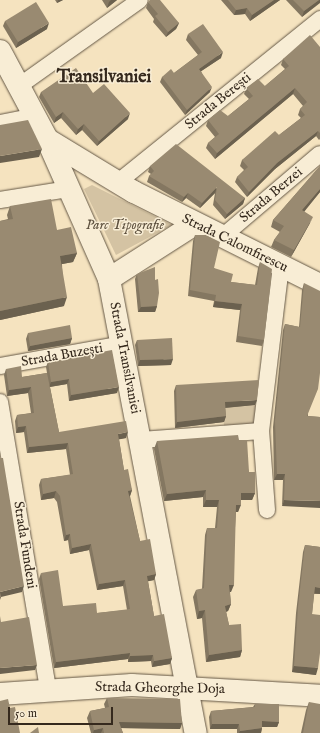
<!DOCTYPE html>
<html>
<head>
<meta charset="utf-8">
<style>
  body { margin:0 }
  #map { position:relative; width:320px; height:733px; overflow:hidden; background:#f5e3bf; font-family:"IM FELL English",serif }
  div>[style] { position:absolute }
  .green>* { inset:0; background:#d4c3a3 }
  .roads { filter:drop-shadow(0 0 1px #655846) drop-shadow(0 0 1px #655846) }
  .street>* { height:16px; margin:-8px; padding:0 8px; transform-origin:8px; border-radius:8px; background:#f8edd5 }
  .secondary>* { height:22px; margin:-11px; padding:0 11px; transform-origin:11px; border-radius:11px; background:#f8edd5 }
  .wall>* { inset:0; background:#847761 }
  .shaded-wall>* { inset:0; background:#6b614f }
  .building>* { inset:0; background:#998a71 }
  span { translate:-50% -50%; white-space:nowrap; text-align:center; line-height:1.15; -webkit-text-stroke:3px #f8edd5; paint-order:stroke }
  .street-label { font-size:14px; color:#35291d }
  .park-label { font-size:14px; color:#5d503e; font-style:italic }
  .district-label { font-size:18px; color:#35291d; font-weight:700 }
  .scale { position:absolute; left:8px; top:707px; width:105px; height:18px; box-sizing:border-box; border:2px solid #35291d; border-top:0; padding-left:5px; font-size:12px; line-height:14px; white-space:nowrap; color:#35291d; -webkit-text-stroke:3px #f8edd5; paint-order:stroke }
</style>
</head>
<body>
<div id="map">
  <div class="green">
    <div style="clip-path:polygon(92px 185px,172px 225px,116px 255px,84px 189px)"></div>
    <div style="clip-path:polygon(258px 405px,255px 424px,224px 428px,223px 408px)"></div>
  </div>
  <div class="roads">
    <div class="street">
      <div style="left:19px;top:86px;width:148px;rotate:-35.4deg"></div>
      <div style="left:0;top:123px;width:36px;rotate:-11deg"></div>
      <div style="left:117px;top:183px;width:261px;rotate:-38.9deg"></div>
      <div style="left:0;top:200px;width:70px;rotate:-9.1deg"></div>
      <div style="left:222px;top:237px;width:128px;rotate:-40.3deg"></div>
      <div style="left:0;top:366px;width:125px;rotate:-10.1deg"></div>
      <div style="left:0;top:402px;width:291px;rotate:80.5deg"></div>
      <div style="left:141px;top:440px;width:120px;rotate:-4.3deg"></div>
      <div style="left:267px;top:510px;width:79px;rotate:-94.3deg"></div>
      <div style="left:261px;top:431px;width:166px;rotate:-83.1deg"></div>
    </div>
    <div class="secondary">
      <div style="left:0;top:51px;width:100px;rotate:61.9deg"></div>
      <div style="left:47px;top:139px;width:153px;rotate:66.1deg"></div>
      <div style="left:109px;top:279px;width:462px;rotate:79.2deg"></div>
      <div style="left:48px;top:140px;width:100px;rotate:31.2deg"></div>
      <div style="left:134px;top:192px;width:208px;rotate:26.6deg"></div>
      <div style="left:109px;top:279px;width:102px;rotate:-32.6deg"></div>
      <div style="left:0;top:694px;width:132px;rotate:-3.9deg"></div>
      <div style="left:132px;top:685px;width:188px;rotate:3.3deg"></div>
    </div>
  </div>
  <div class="wall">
    <div style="clip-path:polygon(55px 0,63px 0,57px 3px)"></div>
    <div style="clip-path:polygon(102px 0,117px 0,107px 8px)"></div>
    <div style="clip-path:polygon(221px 0,280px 0,250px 21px,245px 14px,234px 15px)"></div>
    <div style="clip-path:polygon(286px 0,320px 0,302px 17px)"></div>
    <div style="clip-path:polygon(148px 2px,179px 23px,176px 29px,166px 37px,153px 22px,154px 19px,146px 8px)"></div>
    <div style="clip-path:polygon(5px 21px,47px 29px,16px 48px,3px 26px)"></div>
    <div style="clip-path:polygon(188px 34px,221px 58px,201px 71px,210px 92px,185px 115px,160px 82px,162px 77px,174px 73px,198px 55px,186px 40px)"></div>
    <div style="clip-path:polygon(320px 47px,320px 139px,319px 140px,316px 136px,275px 169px,247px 197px,235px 182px,237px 177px,244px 170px,240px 166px,242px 160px,279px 135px,301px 118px,298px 115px,300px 109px,303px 106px,293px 94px,215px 159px,206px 148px,208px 143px,215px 137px,206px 126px,208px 120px,228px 116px,249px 99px,244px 94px,246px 88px,265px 86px,285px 69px,281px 65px,283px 59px)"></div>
    <div style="clip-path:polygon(41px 92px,93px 93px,128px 119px,97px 146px,82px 130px,76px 135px,61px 118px,54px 123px,39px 97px)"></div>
    <div style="clip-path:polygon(150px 166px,245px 198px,243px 204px,225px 219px,213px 205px,215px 193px,200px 208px,186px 198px,182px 202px,147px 182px,149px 176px,151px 174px,148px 172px)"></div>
    <div style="clip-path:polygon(320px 166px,320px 192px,304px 211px,310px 223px,291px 257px,271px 247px,274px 240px,280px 232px,271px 227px,273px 220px)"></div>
    <div style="clip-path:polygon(10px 206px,57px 230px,77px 253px,73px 262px,62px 264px,64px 306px,0 320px,0 221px,8px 219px,7px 215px)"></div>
    <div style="clip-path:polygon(195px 235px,214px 268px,231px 282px,255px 285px,258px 268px,260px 262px,264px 340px,262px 346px,236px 342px,240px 310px,213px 307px,214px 301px,188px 296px,193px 241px)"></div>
    <div style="clip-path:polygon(137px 274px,155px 280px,157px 306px,155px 312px,138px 312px,135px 279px)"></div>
    <div style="clip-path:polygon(304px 283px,308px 416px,320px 417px,282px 506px,283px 480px,274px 480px,273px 427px,283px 330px,285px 324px,299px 327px,302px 290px)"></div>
    <div style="clip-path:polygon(28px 333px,72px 338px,70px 344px,28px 351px,26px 339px)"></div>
    <div style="clip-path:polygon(137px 340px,171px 365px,138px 366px,135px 345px)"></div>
    <div style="clip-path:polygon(48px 362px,117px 393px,69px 401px,67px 384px,50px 387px,59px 432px,126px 438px,119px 439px,124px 470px,132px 490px,130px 496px,140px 541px,156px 574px,154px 580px,148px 581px,154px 616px,172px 658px,170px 664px,152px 667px,151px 661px,128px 662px,128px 659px,54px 668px,39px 579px,41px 573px,63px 606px,97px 613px,127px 610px,123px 586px,97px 590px,89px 550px,70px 554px,68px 540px,64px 541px,57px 502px,54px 498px,41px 500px,39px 485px,41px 479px,70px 475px,66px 449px,27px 453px,24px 432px,16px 433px,15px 421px,17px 415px,31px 413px,28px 393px,7px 396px,4px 375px,6px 369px,22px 377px,47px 373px,46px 367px)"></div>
    <div style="clip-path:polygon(176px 385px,255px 405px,225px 408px,226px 416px,224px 422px,175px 428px,174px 391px)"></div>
    <div style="clip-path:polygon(239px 440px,249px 472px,255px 493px,252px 500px,241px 500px,238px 512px,236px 512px,231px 592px,230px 592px,231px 604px,228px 611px,226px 612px,229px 625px,242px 650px,240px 657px,206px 662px,202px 618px,197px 619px,193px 597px,196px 590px,202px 589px,205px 535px,207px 528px,215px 528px,217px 507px,203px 507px,203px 497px,164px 501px,154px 449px,157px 441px)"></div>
    <div style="clip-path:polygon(305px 545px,320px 547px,320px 594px,314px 594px,312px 614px,316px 675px,292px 672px,296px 613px,303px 552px)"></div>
    <div style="clip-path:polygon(107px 698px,182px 723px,180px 729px,121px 728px,123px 733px,91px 733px,87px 718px,90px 711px,105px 708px,104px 704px)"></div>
    <div style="clip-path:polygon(309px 702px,320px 733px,301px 733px,306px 710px)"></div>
    <div style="clip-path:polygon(255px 704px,279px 722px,277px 727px,262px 727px,261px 733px,237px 733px,237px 729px,210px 729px,209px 717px,211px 711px,253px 707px)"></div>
  </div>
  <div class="shaded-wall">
    <div style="clip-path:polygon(58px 0,63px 0,57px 3px)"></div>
    <div style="clip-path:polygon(111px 0,117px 0,107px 8px,109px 2px)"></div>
    <div style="clip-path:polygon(274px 0,280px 0,250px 21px,252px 15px)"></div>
    <div style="clip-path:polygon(319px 0,320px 0,320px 3px,302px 17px,304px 11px)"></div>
    <div style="clip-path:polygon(247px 8px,245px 14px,234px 15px,236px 10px)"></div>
    <div style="clip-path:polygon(49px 23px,47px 29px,16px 48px,18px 42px)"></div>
    <div style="clip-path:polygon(179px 23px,176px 29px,166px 37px,168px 32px)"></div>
    <div style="clip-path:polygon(223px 52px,221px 58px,197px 74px,199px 69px)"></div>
    <div style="clip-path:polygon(212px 87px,210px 92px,185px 115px,187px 110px)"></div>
    <div style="clip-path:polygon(295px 88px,293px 94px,215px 159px,217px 153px)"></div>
    <div style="clip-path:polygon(63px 112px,61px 118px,54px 123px,56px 117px)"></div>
    <div style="clip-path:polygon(130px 113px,128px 119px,97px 146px,99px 141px)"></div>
    <div style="clip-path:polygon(84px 124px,82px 130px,76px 135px,78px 129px)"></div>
    <div style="clip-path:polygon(318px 131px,316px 136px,275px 169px,247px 197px,249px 192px,277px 163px)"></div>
    <div style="clip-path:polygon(42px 149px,39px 157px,0 163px,0 156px)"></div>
    <div style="clip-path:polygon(217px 187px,215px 193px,200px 208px,202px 203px)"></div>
    <div style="clip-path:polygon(320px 189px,320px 192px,300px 217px,302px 210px)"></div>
    <div style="clip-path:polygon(188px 193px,186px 198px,182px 202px,184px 197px)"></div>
    <div style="clip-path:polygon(245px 198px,243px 204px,225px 219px,227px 214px)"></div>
    <div style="clip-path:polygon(313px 217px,310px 223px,291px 257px,294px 250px)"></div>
    <div style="clip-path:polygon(77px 253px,73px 262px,57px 265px,60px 256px)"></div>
    <div style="clip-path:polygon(67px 297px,64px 306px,0 320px,0 311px)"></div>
    <div style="clip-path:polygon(215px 301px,242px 304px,240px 310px,213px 307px)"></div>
    <div style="clip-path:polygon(157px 306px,155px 312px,138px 312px,141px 307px)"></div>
    <div style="clip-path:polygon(72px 338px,70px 344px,28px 351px,30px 346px)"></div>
    <div style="clip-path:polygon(173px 359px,171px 365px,138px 366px,140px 360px)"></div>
    <div style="clip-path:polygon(69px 379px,67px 384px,49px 387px,51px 382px)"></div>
    <div style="clip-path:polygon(31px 387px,28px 393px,7px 396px,9px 390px)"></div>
    <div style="clip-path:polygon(119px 387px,117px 393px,69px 401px,71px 395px)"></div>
    <div style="clip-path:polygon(257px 400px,255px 405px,223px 408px,225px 402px)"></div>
    <div style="clip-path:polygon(226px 416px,224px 422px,175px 428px,177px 422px)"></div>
    <div style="clip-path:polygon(26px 426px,24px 432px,16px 433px,18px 427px)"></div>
    <div style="clip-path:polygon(128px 432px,126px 438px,116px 440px,118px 434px)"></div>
    <div style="clip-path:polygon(68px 443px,66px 449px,27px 453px,29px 447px)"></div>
    <div style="clip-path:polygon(277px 474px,285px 474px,283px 480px,274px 480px)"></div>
    <div style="clip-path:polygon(132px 490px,130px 496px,126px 497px,128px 491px)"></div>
    <div style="clip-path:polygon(206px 490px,203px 497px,164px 501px,167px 494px)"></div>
    <div style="clip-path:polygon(56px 491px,54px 498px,41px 500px,43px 494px)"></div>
    <div style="clip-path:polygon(241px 493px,255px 493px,252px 500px,239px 500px)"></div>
    <div style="clip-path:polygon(206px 500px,219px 500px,217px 507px,203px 507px)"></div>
    <div style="clip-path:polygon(284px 500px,320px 501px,320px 508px,282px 506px)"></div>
    <div style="clip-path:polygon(236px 505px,241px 505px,238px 512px,233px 512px)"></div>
    <div style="clip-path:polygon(70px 534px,68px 540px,64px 541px,66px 535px)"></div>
    <div style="clip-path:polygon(91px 544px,89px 550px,70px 554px,72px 548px)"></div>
    <div style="clip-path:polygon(156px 574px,154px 580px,145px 582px,147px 576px)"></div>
    <div style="clip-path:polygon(125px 580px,123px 586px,97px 590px,99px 584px)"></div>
    <div style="clip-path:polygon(229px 585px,234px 585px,231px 592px,227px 592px)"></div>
    <div style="clip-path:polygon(24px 586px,22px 592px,1px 597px,0 600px,0 592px)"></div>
    <div style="clip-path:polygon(315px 587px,320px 588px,320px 594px,313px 593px)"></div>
    <div style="clip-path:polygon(231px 604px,228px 611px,222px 613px,225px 606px)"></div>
    <div style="clip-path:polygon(205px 610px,202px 618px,197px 619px,199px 611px)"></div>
    <div style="clip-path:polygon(242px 650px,240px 657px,206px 662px,209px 655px)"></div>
    <div style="clip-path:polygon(130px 653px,128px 659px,54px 668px,56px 662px)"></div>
    <div style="clip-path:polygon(153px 655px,151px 661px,128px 662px,130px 656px)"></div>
    <div style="clip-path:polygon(172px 658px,170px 664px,152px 667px,154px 661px)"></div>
    <div style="clip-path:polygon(37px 665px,35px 670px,0 674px,0 668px)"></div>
    <div style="clip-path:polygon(294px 666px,318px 668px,316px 675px,292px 672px)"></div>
    <div style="clip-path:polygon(262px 721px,279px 722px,277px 727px,260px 727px)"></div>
    <div style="clip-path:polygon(119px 722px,182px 723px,180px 729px,117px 728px)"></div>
    <div style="clip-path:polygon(212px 724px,239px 724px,237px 729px,210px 729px)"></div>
    <div style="clip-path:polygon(103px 728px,101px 733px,93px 733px,94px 730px)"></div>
    <div style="clip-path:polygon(262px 728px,261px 733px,239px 733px,240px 731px)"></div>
  </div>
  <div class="building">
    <div style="clip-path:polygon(150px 0,160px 0,179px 23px,168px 32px,155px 16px,158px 14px,148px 2px)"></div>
    <div style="clip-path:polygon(228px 0,274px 0,252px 15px,247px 8px,236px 10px)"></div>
    <div style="clip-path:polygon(293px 0,319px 0,304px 11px)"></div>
    <div style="clip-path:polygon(36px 2px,49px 23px,18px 42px,5px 21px)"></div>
    <div style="clip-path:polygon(203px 24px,223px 52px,199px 69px,212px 87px,187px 110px,162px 77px,171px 69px,174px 73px,202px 52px,188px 34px)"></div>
    <div style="clip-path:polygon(310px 35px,320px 47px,320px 133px,318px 131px,277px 163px,249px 192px,237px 177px,248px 167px,242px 160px,275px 131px,279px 135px,305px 115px,300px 109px,307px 102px,295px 88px,217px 153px,208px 143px,219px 134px,208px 120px,220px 110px,228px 116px,253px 96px,246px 88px,258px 79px,265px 86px,289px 66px,283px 59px)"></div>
    <div style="clip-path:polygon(76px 68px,93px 93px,104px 84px,130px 113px,99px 141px,84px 124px,78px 129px,63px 112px,56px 117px,41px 92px)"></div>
    <div style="clip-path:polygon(28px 120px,42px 149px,0 156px,0 125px)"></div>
    <div style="clip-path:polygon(176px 144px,245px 198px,227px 214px,215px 200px,217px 187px,202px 203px,188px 193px,184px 197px,149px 176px,154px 171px,150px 166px)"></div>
    <div style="clip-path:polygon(320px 166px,320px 189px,302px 210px,313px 217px,294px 250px,274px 240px,284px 226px,273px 220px)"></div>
    <div style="clip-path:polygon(51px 199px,57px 230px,71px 227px,77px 253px,60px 256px,67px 297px,0 311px,0 221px,13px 219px,10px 206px)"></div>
    <div style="clip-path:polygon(195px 235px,206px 235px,220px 242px,214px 268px,233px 274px,231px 282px,257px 285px,260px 262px,272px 269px,264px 340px,238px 336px,242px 304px,215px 301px,216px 295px,190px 290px)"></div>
    <div style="clip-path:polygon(155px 267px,155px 280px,158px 279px,159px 293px,157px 306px,141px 307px,137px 274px)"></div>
    <div style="clip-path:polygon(304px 283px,320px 291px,320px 373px,318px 389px,307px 416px,320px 417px,320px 501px,284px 500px,285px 474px,277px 474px,275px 421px,285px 324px,300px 327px)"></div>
    <div style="clip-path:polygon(70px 325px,72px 338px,30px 346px,28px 333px)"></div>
    <div style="clip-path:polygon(172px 338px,173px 359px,140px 360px,137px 340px)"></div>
    <div style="clip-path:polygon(112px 350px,119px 387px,71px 395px,69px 379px,51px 382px,48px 362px)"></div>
    <div style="clip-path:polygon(21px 366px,22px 377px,47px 373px,59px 432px,126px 421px,128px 432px,118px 434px,124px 470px,128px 469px,132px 490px,128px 491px,140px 541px,150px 539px,156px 574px,147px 576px,154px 616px,164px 614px,172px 658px,154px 661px,153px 655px,130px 656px,130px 653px,56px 662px,41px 573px,58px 570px,63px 606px,96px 603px,97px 613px,130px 609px,125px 580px,99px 584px,91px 544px,72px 548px,70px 534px,66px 535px,60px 496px,56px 491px,43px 494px,41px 479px,73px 474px,68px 443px,29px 447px,26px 426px,18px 427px,17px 415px,34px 413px,31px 387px,9px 390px,6px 369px)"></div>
    <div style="clip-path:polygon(259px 380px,257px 400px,225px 402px,226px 416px,177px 422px,176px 385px)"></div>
    <div style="clip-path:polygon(238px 435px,239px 440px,247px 440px,249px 472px,255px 472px,255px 493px,241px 493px,241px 505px,236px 505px,234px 585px,229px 585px,231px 604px,225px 606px,229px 625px,241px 624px,242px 650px,209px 655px,205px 610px,199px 611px,196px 590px,204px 588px,207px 528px,217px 528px,219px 500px,206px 500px,206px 490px,167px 494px,157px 441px)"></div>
    <div style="clip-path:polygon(0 458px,3px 458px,24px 586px,0 592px,1px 597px,0 597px)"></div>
    <div style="clip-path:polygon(305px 545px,320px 547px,320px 588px,315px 587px,312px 614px,320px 615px,320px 653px,318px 668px,294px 666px,298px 607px)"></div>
    <div style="clip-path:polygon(0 616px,1px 622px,29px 617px,37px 665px,0 668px)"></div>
    <div style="clip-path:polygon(107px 698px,180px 699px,182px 723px,119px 722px,123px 733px,104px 733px,103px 728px,94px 730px,90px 711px,109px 707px)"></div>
    <div style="clip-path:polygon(8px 699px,10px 708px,15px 707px,20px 733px,0 733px,0 701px)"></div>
    <div style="clip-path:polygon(309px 702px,320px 704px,320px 733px,303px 733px)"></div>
    <div style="clip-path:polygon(255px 704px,279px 704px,279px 722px,262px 721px,262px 728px,240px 731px,239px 724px,212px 724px,211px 711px,255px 707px)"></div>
    <div style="clip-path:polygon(38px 727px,39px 733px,30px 733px)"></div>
  </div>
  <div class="street-label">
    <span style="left:218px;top:101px;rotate:-39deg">Strada Berești</span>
    <span style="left:271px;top:195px;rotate:-40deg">Strada Berzei</span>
    <span style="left:235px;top:243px;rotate:26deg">Strada Calomfirescu</span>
    <span style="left:62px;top:355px;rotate:-10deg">Strada Buzești</span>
    <span style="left:125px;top:358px;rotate:79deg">Strada Transilvaniei</span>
    <span style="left:25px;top:545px;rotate:81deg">Strada Fundeni</span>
    <span style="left:160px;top:688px;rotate:1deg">Strada Gheorghe Doja</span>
  </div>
  <div class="park-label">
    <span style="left:125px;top:225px">Parc Tipografie</span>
  </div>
  <div class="district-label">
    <span style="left:104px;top:78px">Transilvaniei</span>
  </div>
  <div class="scale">50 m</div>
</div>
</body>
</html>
